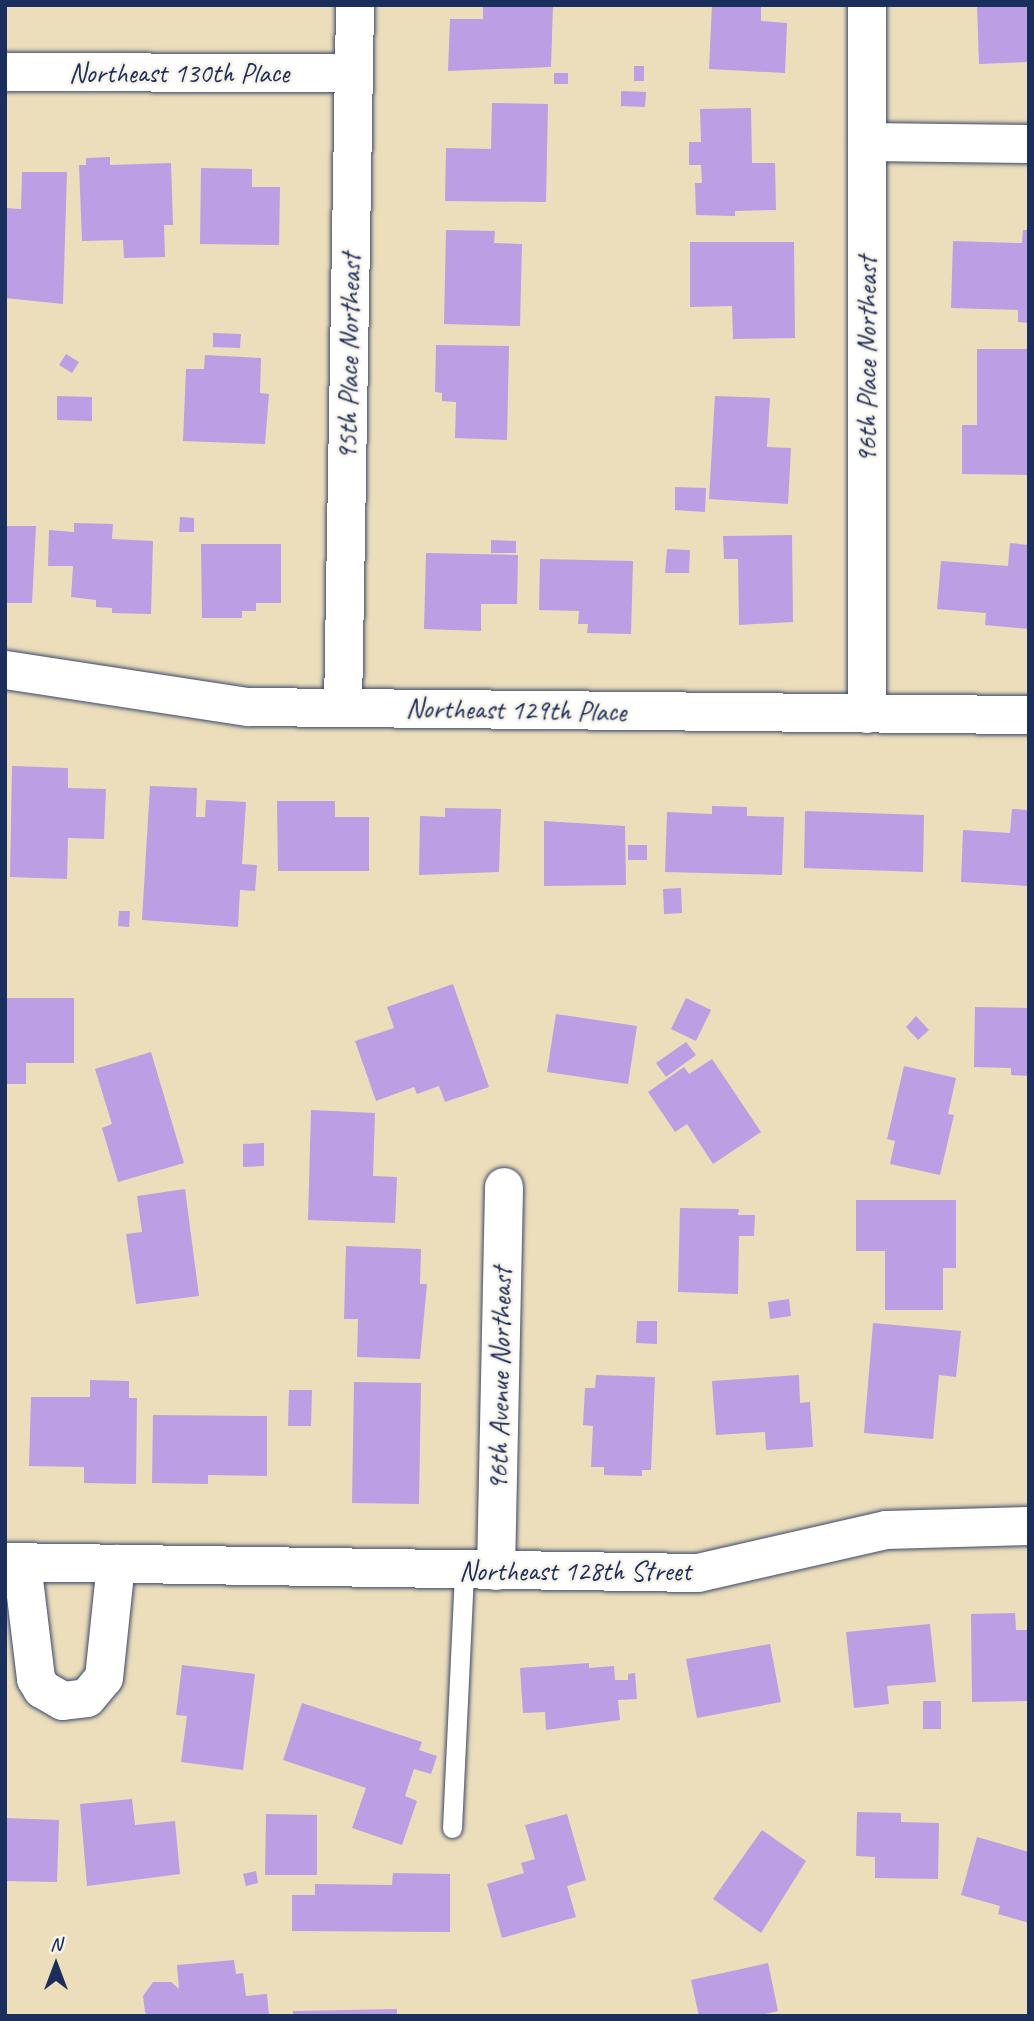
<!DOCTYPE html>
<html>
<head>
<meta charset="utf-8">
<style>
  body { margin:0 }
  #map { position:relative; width:1034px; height:2021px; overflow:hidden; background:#ecdebb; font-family:Caveat,sans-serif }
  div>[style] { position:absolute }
  .building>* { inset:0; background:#bb9ee3 }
  .roads { filter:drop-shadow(0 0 2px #3a496c) drop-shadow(0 0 2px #3a496c) }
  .service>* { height:19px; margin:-9.5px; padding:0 9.5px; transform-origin:9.5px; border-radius:9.5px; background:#fff }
  .minor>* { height:38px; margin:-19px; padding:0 19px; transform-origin:19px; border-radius:19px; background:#fff }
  span { translate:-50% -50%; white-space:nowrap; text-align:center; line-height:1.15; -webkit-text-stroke:5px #f7f3e8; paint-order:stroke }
  .street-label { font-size:28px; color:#1b2f5e }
  .frame { position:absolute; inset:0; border:7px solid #1b2f5e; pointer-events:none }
  .north { position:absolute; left:21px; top:1930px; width:70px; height:70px; -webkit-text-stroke:5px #f7f3e8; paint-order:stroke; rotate:0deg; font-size:19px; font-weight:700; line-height:28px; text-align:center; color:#1b2f5e }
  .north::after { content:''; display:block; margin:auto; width:24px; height:32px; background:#1b2f5e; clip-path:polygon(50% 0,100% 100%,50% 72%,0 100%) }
</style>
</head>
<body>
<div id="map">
  <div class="building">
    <div style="clip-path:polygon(483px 5px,553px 5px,551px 67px,448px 71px,450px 19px,483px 19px)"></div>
    <div style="clip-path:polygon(712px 5px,761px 5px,761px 21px,787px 23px,785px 73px,709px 69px)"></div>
    <div style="clip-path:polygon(977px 5px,1029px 5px,1029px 62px,979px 64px)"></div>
    <div style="clip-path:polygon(634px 66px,644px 66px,644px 81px,634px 81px)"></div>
    <div style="clip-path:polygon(554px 73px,568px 73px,568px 84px,554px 84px)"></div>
    <div style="clip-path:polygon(621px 91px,646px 92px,645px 107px,621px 106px)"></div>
    <div style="clip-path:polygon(492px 103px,548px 104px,546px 202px,445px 201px,446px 148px,491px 149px)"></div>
    <div style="clip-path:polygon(751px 108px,752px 163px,775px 163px,776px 210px,735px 211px,735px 216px,696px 215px,695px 183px,702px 183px,701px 165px,689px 165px,689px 142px,701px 142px,700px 109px)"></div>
    <div style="clip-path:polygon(110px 157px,110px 165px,171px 163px,173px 225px,164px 225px,165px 257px,124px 258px,123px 240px,82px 241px,79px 165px,86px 165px,86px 158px)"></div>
    <div style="clip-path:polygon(201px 168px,252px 169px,252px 187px,280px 187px,279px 245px,200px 244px)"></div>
    <div style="clip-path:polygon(22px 172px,67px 172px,63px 304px,5px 298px,5px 208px,21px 209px)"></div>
    <div style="clip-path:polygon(446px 230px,495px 231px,494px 243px,522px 244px,520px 326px,444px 324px)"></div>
    <div style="clip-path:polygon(1023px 230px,1029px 230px,1029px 323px,1018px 322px,1018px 310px,951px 308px,953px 241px,1022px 243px)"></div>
    <div style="clip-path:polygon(690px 242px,794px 242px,795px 338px,733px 339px,732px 306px,690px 307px)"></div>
    <div style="clip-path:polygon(213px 333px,241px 334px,240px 348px,213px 347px)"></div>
    <div style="clip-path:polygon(436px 345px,509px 346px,507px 440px,455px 438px,456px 402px,442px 401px,442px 393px,435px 392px)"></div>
    <div style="clip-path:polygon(977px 349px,1029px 349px,1029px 475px,962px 474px,962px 425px,977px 425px)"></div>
    <div style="clip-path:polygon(66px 354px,79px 362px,72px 373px,59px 365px)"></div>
    <div style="clip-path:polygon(205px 355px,261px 358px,260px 393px,269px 394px,265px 444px,183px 441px,186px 369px,204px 369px)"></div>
    <div style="clip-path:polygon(57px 396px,92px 397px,92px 421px,57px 420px)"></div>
    <div style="clip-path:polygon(715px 396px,770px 398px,767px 447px,791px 448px,788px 504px,709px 499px)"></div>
    <div style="clip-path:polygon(675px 487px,706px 488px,705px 512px,675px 510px)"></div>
    <div style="clip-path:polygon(180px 517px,194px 518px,194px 532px,179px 532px)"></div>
    <div style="clip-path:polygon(74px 523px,113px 524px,112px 539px,153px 541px,151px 614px,112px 613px,112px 608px,96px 607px,96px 600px,71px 597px,73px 566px,48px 566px,49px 530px,74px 532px)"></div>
    <div style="clip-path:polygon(5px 526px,36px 526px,32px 603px,5px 603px)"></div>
    <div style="clip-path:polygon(792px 535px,793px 622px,739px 625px,738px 559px,724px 559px,723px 536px)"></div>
    <div style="clip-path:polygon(491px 540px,516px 541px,516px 553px,491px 553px)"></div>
    <div style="clip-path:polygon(1010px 543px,1029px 545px,1029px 629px,985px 625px,986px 613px,937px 609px,941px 561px,1008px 566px)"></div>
    <div style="clip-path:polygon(201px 544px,281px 544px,281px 603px,256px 603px,256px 611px,242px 611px,242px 618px,202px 618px)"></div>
    <div style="clip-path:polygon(667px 549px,690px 550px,689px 573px,665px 573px)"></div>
    <div style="clip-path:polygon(426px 553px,518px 555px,517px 604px,481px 604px,481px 631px,424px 629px)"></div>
    <div style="clip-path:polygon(540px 559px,633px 561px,631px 634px,587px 633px,588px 624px,578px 624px,579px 611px,539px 610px)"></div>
    <div style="clip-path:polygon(12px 766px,68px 768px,68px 788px,106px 789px,104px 839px,68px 838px,67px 879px,10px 877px)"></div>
    <div style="clip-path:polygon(150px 786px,197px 788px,196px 817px,205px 817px,206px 800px,246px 802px,242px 864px,257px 865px,255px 891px,240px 890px,238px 927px,142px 920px)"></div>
    <div style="clip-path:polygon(277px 801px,335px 801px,335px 817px,369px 817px,369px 871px,278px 871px)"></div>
    <div style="clip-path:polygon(712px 806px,747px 807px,747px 816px,784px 817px,782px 875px,665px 872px,667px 812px,712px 814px)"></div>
    <div style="clip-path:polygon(445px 808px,501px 809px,499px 872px,419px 875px,420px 816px,445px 817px)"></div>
    <div style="clip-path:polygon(1012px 809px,1029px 810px,1029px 886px,961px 882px,963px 830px,1010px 833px)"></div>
    <div style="clip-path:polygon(805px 811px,924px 815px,923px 872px,804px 868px)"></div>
    <div style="clip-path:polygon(544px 821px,625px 826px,626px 885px,544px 886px)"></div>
    <div style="clip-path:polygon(628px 845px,647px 845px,647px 860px,628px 860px)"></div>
    <div style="clip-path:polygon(681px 888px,682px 913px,664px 914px,663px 889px)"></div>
    <div style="clip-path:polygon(119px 911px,130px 911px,129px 927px,118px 926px)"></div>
    <div style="clip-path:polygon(453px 984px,489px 1087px,445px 1102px,439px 1086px,417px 1094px,414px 1087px,376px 1101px,355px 1041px,394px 1028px,387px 1007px)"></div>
    <div style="clip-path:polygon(5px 998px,74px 998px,74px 1063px,26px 1063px,26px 1084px,5px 1084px)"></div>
    <div style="clip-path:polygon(686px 998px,711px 1010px,696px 1041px,671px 1029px)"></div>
    <div style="clip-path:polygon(975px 1007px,1029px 1008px,1029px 1076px,1011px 1075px,1011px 1068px,974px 1067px)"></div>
    <div style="clip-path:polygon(556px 1014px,637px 1026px,628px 1084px,547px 1072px)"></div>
    <div style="clip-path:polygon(916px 1016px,929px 1030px,918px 1040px,906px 1027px)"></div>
    <div style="clip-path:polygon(686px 1042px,696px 1055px,666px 1077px,656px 1063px)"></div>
    <div style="clip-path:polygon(151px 1052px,184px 1163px,118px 1182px,102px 1128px,112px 1124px,95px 1069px)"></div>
    <div style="clip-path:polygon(712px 1059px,761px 1132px,713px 1164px,687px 1124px,675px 1132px,648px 1092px,684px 1067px,689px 1074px)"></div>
    <div style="clip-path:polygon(904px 1066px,956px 1078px,948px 1114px,954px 1115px,940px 1175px,890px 1164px,895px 1141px,887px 1139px)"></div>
    <div style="clip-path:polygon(311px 1110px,375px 1113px,373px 1176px,397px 1177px,395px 1223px,308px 1220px)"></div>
    <div style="clip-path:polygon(264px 1143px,264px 1166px,243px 1167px,243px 1144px)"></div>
    <div style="clip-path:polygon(185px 1189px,199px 1296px,136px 1304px,126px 1234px,142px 1232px,137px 1196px)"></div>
    <div style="clip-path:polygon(856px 1200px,956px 1200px,956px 1268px,943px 1268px,943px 1310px,885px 1310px,885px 1251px,856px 1251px)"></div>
    <div style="clip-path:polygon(680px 1208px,739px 1209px,738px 1215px,755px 1215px,754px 1236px,739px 1236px,738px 1294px,678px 1292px)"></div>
    <div style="clip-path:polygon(346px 1246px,421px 1249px,420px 1284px,427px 1284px,420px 1359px,357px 1357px,358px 1319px,344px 1319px)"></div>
    <div style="clip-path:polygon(789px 1299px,791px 1316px,770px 1319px,768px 1302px)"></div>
    <div style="clip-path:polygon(637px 1321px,657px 1321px,657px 1344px,636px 1343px)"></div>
    <div style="clip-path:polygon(873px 1323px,961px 1331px,956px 1377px,939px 1375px,933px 1439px,864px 1433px)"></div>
    <div style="clip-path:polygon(596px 1375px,655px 1377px,651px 1470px,642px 1470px,642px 1476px,604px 1475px,604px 1467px,591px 1467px,593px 1426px,583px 1425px,585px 1388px,595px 1388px)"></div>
    <div style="clip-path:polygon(799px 1375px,800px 1403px,810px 1402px,813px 1447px,766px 1450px,765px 1432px,716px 1435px,712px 1381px)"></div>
    <div style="clip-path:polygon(90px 1380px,129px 1381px,129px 1398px,137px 1398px,136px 1484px,84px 1483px,84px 1467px,29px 1466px,31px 1397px,90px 1397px)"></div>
    <div style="clip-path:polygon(354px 1382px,421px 1383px,419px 1504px,352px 1503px)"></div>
    <div style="clip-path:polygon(289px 1390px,312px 1390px,311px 1426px,288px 1426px)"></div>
    <div style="clip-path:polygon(153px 1415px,267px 1416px,267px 1476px,208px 1475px,208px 1484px,152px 1483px)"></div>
    <div style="clip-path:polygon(1015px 1613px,1016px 1630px,1029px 1630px,1029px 1701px,972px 1702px,971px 1614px)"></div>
    <div style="clip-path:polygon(930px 1624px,936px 1682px,887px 1686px,889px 1704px,854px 1708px,846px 1632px)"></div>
    <div style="clip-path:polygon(770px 1644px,781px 1702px,697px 1718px,686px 1659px)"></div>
    <div style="clip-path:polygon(589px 1663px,589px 1668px,614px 1666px,615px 1680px,628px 1680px,628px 1674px,635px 1673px,637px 1699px,618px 1700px,620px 1720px,546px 1730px,545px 1712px,523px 1713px,520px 1668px)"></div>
    <div style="clip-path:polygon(182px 1665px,255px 1674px,243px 1770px,181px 1762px,187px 1716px,176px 1715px)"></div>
    <div style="clip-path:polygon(923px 1701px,941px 1701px,941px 1729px,923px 1729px)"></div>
    <div style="clip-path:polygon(302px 1703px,422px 1742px,419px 1750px,437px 1756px,431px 1774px,414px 1769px,405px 1796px,417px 1801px,402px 1845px,352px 1828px,366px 1788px,283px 1760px)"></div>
    <div style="clip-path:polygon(132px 1799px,135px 1825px,175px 1821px,180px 1874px,87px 1886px,80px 1804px)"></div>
    <div style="clip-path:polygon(857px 1812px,901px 1813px,901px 1822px,939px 1823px,938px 1879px,875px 1878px,875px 1857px,856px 1856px)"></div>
    <div style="clip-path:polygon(266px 1814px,317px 1815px,317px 1875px,265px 1875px)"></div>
    <div style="clip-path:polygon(567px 1814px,586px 1880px,567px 1886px,576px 1917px,502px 1938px,487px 1884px,524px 1873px,521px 1863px,535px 1859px,525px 1825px)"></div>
    <div style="clip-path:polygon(5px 1818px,59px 1820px,57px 1882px,5px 1881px)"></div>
    <div style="clip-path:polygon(762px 1830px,806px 1861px,761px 1933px,713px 1899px)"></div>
    <div style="clip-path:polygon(977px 1837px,1029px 1852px,1029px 1923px,998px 1914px,1000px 1906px,961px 1895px)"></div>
    <div style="clip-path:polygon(256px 1871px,258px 1883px,246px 1886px,243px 1874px)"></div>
    <div style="clip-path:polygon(393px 1873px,450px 1874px,450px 1932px,292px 1931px,292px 1895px,315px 1895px,315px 1884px,392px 1885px)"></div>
    <div style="clip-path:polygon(234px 1960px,236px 1974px,243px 1973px,246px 1996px,267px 1994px,269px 2016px,148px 2016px,145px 2012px,143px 1996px,153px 1982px,171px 1982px,179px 1989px,177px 1965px)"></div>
    <div style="clip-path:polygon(768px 1963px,778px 2011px,756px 2016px,699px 2016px,691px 1980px)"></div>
    <div style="clip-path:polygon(397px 2009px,397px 2016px,293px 2016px,293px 2011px)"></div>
  </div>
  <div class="roads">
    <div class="service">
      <div style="left:452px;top:1828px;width:258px;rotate:-87.3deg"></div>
    </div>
    <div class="minor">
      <div style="left:867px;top:5px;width:709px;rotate:90deg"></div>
      <div style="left:5px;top:72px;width:348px;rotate:0.2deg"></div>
      <div style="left:867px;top:142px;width:162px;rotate:0.7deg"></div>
      <div style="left:5px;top:670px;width:246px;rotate:8.7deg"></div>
      <div style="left:248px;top:707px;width:781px;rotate:0.59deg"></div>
      <div style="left:343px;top:708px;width:703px;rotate:-89.02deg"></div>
      <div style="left:5px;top:1562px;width:693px;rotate:0.91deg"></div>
      <div style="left:698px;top:1573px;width:193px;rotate:-12.9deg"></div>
      <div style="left:886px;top:1530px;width:143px;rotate:-1.6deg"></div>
      <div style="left:22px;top:1563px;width:117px;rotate:83.1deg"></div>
      <div style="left:36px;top:1679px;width:12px;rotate:59deg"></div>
      <div style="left:42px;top:1689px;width:24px;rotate:30deg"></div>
      <div style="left:63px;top:1701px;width:24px;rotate:-7deg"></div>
      <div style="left:87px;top:1698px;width:26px;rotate:-50deg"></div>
      <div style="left:104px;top:1678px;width:115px;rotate:-84deg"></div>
      <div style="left:496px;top:1571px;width:384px;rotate:-88.8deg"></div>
    </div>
  </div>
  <div class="street-label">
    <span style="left:179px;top:73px">Northeast 130th Place</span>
    <span style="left:349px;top:357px;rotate:-89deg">95th Place Northeast</span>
    <span style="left:867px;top:360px;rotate:-90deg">96th Place Northeast</span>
    <span style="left:516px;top:710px;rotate:1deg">Northeast 129th Place</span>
    <span style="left:500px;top:1379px;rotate:-89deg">96th Avenue Northeast</span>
    <span style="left:575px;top:1571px">Northeast 128th Street</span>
  </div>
  <div class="frame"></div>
  <div class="north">N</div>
</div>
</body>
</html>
